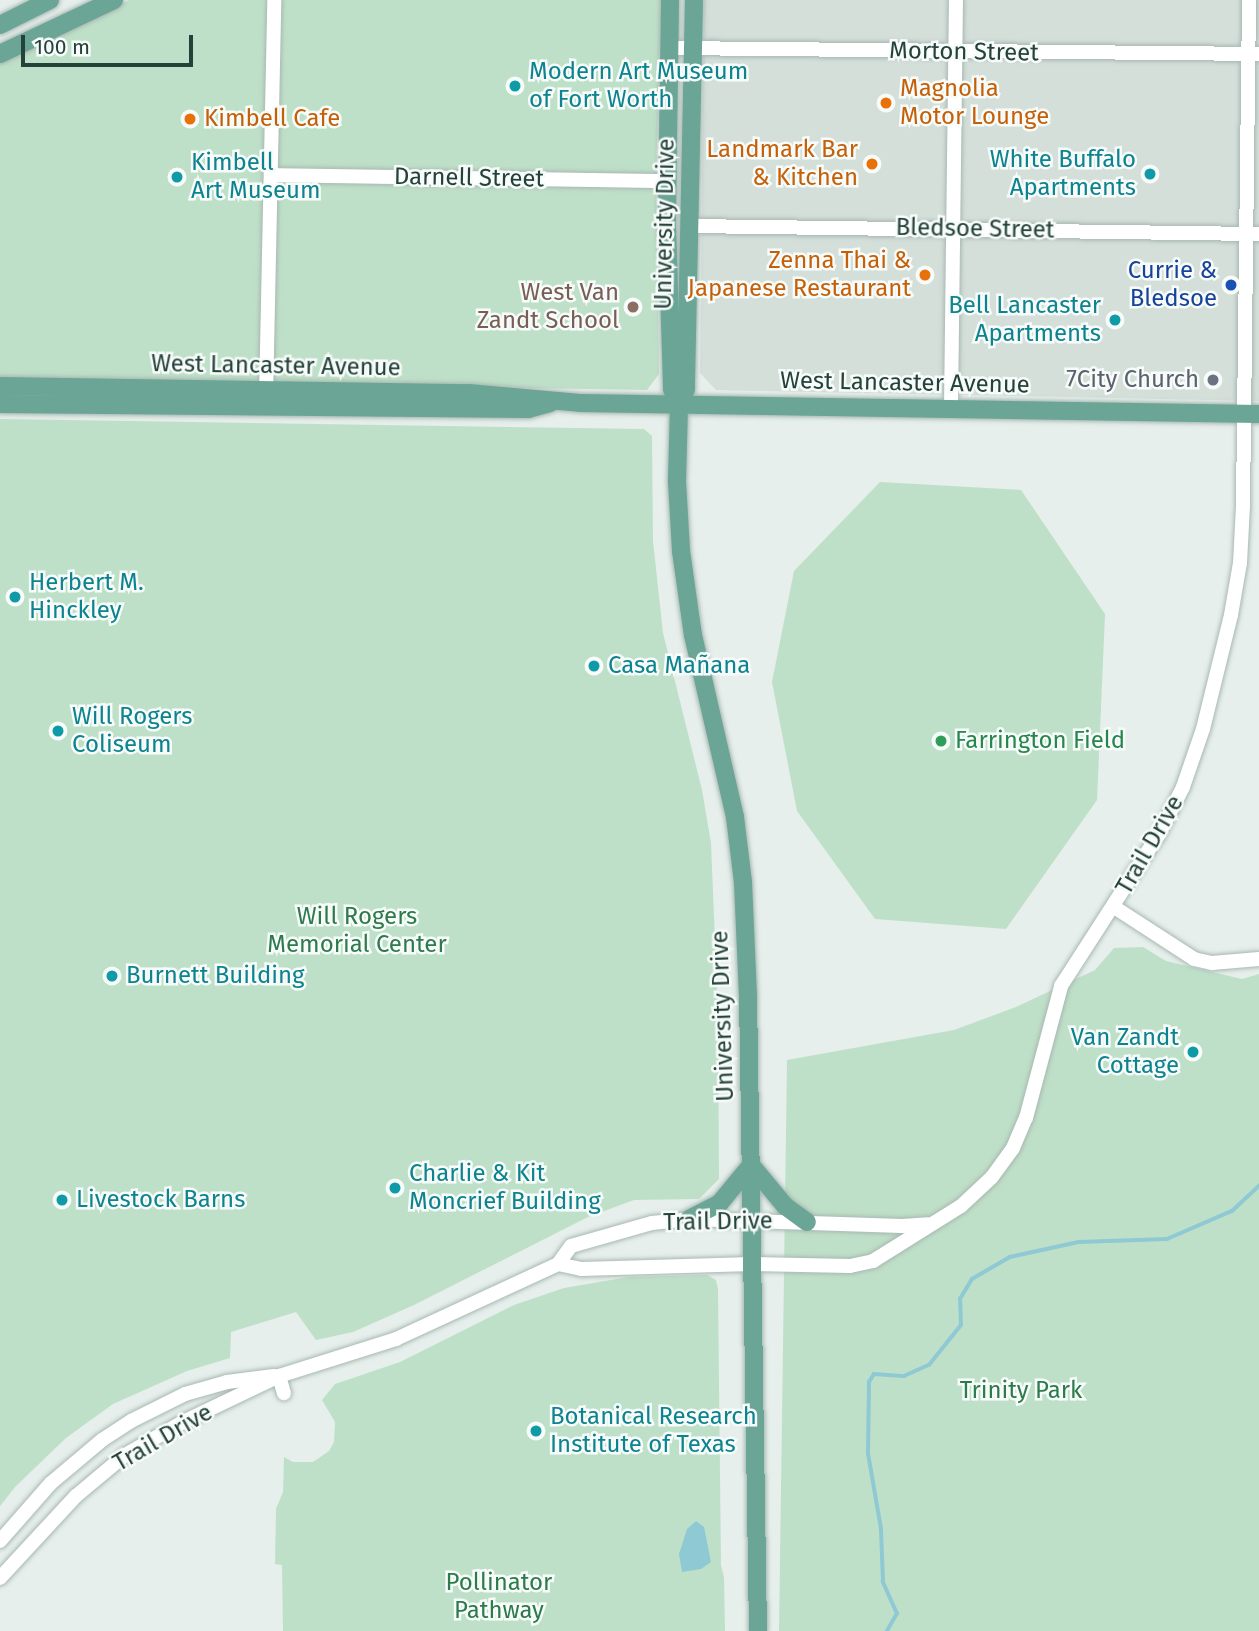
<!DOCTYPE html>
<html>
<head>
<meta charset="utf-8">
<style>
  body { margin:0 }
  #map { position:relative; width:1259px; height:1631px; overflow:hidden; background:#e6efeb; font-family:"Fira Sans",sans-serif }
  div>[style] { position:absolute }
  .built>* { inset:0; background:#d4dfda }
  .green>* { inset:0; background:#bfe0c8 }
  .water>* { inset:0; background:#8ec9d4 }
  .stream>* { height:3.5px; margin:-1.75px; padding:0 1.75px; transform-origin:1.75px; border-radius:1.75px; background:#8ec9d4 }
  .roads { filter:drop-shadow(0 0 2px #a8b8b2) drop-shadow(0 0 2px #a8b8b2) }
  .minor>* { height:14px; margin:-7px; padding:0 7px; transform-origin:7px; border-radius:7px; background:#fff }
  .major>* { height:18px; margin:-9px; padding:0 9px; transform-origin:9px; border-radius:9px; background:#6aa596 }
  .dots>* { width:19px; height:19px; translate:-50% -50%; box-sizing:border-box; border:4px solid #f7fbf9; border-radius:50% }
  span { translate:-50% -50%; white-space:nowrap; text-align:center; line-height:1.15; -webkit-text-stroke:5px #f7fbf9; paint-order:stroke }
  .street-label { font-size:24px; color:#24423a }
  .culture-label { font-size:24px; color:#0d838f }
  .left { translate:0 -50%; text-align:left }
  .right { translate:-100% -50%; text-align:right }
  .food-label { font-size:24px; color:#c56008 }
  .transit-label { font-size:24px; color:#164399 }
  .education-label { font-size:24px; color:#785e54 }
  .worship-label { font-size:24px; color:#5b616d }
  .leisure-label { font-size:24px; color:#27864d }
  .park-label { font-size:24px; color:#2d7a4b }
  .scale { position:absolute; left:21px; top:35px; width:172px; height:32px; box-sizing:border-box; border:4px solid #24423a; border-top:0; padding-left:9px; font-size:21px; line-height:24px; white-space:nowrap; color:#24423a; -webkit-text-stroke:5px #f7fbf9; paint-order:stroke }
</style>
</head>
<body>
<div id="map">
  <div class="built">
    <div style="clip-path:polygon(704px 0,1259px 0,1259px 401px,716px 390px,700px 373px)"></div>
  </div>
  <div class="green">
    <div style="clip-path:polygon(129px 0,661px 0,656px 172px,659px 374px,647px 390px,0 379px,0 63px)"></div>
    <div style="clip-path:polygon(0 419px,644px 429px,652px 436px,653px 541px,663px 633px,702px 790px,711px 843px,718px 1014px,719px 1179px,699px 1199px,634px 1200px,588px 1217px,414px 1305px,353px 1332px,316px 1340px,296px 1312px,231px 1332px,230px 1358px,187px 1371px,113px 1404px,66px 1438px,16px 1486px,0 1506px)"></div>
    <div style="clip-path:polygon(880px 482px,1021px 490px,1105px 614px,1097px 800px,1006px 929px,875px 919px,797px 811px,772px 682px,794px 571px)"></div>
    <div style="clip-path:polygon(1143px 947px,1166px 961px,1242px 979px,1259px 974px,1259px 1631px,779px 1631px,787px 1060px,954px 1030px,1016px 1007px,1095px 970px,1114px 948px)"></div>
    <div style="clip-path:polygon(707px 1275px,716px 1280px,718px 1289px,721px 1565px,724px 1577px,725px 1631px,283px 1631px,282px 1565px,275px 1564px,276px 1509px,283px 1492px,284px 1457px,293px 1462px,313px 1462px,329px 1451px,334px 1442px,335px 1422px,322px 1400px,335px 1384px,400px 1362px,514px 1305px,564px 1288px,628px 1277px)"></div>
  </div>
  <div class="water">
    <div style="clip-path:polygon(696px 1521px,704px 1527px,711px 1562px,701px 1569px,682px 1572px,679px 1554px,687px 1529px)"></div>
  </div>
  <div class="stream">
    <div style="left:887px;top:1631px;width:20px;rotate:-60deg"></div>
    <div style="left:897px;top:1614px;width:35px;rotate:-114deg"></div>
    <div style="left:883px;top:1582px;width:53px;rotate:-92.2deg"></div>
    <div style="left:881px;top:1529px;width:76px;rotate:-99.8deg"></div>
    <div style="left:868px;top:1454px;width:72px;rotate:-89.2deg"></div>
    <div style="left:869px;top:1382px;width:9px;rotate:-58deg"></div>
    <div style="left:874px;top:1374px;width:30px;rotate:4deg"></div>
    <div style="left:904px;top:1376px;width:27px;rotate:-24deg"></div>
    <div style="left:929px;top:1365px;width:51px;rotate:-51.3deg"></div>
    <div style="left:961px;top:1325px;width:26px;rotate:-92deg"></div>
    <div style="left:960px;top:1299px;width:23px;rotate:-59deg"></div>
    <div style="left:972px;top:1279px;width:44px;rotate:-30.1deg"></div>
    <div style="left:1010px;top:1257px;width:71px;rotate:-12.3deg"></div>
    <div style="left:1079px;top:1242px;width:88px;rotate:-2deg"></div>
    <div style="left:1167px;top:1239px;width:71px;rotate:-23.3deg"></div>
    <div style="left:1232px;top:1211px;width:37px;rotate:-43deg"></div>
  </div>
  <div class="roads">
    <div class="minor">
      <div style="left:670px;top:48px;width:589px;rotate:0.58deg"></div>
      <div style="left:271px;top:175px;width:395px;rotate:0.9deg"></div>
      <div style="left:690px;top:226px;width:569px;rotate:0.81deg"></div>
      <div style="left:266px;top:398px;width:398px;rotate:-88.8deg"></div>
      <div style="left:951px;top:407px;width:407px;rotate:-89.3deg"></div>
      <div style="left:1114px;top:907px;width:95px;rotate:33deg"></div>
      <div style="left:1194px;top:959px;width:18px;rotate:13deg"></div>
      <div style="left:1212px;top:963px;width:47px;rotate:-4.9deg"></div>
      <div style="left:558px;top:1264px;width:24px;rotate:12deg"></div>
      <div style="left:581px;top:1269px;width:171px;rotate:-1.7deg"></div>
      <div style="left:752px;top:1264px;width:98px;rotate:1.2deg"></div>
      <div style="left:850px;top:1266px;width:24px;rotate:-12deg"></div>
      <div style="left:873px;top:1261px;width:104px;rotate:-32deg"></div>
      <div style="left:961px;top:1206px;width:42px;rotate:-43.1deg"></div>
      <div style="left:992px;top:1177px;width:36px;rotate:-54deg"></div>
      <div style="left:1013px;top:1148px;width:33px;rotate:-67deg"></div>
      <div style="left:1026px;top:1118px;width:137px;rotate:-75.1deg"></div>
      <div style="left:1061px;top:986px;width:181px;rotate:-57.2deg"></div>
      <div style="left:1159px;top:834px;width:53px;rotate:-62.9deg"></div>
      <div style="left:1183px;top:787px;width:61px;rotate:-71deg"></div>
      <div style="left:1203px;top:729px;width:117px;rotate:-76.2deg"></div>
      <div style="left:1231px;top:615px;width:53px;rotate:-80.2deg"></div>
      <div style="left:1240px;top:563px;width:57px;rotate:-87deg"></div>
      <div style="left:1243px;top:506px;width:506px;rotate:-89.32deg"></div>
      <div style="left:279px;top:1376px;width:18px;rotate:74deg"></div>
      <div style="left:0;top:1541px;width:77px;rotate:-48.7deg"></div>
      <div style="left:51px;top:1483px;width:67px;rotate:-40.1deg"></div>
      <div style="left:102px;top:1440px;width:35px;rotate:-33deg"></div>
      <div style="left:131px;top:1421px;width:60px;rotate:-26.6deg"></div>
      <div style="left:185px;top:1394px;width:44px;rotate:-15.9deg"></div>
      <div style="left:227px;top:1382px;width:47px;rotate:-7.3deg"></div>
      <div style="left:0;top:1578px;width:112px;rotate:-47.2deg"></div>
      <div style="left:76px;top:1496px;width:64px;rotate:-39.9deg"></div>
      <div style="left:125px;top:1455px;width:67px;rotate:-29.6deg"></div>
      <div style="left:183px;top:1422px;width:106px;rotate:-25.6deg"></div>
      <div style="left:279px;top:1376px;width:123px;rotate:-17.5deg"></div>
      <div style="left:396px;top:1339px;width:179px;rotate:-24.8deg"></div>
      <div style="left:558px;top:1264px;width:22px;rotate:-54deg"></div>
      <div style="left:571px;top:1246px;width:84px;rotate:-15.9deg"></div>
      <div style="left:652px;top:1223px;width:37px;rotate:-6deg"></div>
      <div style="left:689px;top:1219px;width:213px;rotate:1.9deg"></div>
      <div style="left:902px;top:1226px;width:26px;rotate:-4deg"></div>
    </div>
    <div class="major">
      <div style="left:670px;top:0;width:226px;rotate:90.8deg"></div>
      <div style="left:667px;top:226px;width:163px;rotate:88.2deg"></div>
      <div style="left:672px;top:389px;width:17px;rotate:66deg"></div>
      <div style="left:694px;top:0;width:389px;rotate:91.2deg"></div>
      <div style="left:686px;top:389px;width:17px;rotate:114deg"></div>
      <div style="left:679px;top:405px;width:76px;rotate:91.5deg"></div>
      <div style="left:677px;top:481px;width:70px;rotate:86.7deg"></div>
      <div style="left:681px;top:551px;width:85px;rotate:81.9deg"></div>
      <div style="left:693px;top:635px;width:187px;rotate:77deg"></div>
      <div style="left:735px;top:817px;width:65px;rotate:83deg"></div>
      <div style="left:743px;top:882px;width:113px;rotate:87.5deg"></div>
      <div style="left:748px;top:995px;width:636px;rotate:89.1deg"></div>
      <div style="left:0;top:25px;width:56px;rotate:-26.6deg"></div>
      <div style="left:0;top:54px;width:126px;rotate:-25.3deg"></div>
      <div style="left:0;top:386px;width:469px;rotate:0.9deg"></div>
      <div style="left:469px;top:393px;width:111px;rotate:5.1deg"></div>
      <div style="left:580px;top:403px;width:679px;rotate:0.93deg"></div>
      <div style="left:0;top:404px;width:528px;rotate:0.54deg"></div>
      <div style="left:528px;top:409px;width:23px;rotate:-15deg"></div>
      <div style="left:751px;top:1165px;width:53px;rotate:50.3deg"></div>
      <div style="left:785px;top:1206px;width:27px;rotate:36deg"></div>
      <div style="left:689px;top:1219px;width:34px;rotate:-27deg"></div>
      <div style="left:719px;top:1204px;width:50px;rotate:-50.6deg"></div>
    </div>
  </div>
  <div class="dots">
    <div style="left:515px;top:86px;background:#0f9aa8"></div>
    <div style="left:886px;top:103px;background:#e8710a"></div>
    <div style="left:190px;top:119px;background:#e8710a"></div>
    <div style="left:872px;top:164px;background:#e8710a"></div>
    <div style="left:1150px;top:174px;background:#0f9aa8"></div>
    <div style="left:177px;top:177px;background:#0f9aa8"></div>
    <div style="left:925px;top:275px;background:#e8710a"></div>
    <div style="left:1231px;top:285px;background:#1a4fb4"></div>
    <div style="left:633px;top:307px;background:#8d6e63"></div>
    <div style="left:1115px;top:320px;background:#0f9aa8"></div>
    <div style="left:1213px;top:380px;background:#6b7280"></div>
    <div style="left:15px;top:597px;background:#0f9aa8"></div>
    <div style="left:594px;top:666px;background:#0f9aa8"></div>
    <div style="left:58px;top:731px;background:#0f9aa8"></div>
    <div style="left:941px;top:741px;background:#2e9e5b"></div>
    <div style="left:112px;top:976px;background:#0f9aa8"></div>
    <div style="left:1193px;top:1052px;background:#0f9aa8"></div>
    <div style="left:395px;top:1188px;background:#0f9aa8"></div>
    <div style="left:62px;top:1200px;background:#0f9aa8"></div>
    <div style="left:536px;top:1431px;background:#0f9aa8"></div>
  </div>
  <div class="street-label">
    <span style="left:964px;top:52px;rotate:1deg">Morton Street</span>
    <span style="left:469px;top:178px;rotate:1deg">Darnell Street</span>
    <span style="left:665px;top:224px;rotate:-89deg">University Drive</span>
    <span style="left:975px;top:229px;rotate:1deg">Bledsoe Street</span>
    <span style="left:276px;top:366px;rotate:1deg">West Lancaster Avenue</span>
    <span style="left:905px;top:383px;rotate:1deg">West Lancaster Avenue</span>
    <span style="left:1150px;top:845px;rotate:-60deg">Trail Drive</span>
    <span style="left:723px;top:1016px;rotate:-92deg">University Drive</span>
    <span style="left:718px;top:1222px;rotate:-1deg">Trail Drive</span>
    <span style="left:163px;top:1438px;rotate:-30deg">Trail Drive</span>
  </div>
  <div class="culture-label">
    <span class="left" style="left:529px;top:86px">Modern Art Museum<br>of Fort Worth</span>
    <span class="right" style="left:1136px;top:174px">White Buffalo<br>Apartments</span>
    <span class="left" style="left:191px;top:177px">Kimbell<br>Art Museum</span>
    <span class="right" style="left:1101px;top:320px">Bell Lancaster<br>Apartments</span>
    <span class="left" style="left:29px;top:597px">Herbert M.<br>Hinckley</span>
    <span class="left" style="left:608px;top:666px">Casa Mañana</span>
    <span class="left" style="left:72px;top:731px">Will Rogers<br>Coliseum</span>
    <span class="left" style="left:126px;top:976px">Burnett Building</span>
    <span class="right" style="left:1179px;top:1052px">Van Zandt<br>Cottage</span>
    <span class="left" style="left:409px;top:1188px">Charlie &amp; Kit<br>Moncrief Building</span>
    <span class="left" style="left:76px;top:1200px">Livestock Barns</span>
    <span class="left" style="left:550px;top:1431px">Botanical Research<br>Institute of Texas</span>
  </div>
  <div class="food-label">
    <span class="left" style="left:900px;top:103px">Magnolia<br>Motor Lounge</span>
    <span class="left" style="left:204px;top:119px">Kimbell Cafe</span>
    <span class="right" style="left:858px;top:164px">Landmark Bar<br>&amp; Kitchen</span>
    <span class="right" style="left:911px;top:275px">Zenna Thai &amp;<br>Japanese Restaurant</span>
  </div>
  <div class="transit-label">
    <span class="right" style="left:1217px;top:285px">Currie &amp;<br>Bledsoe</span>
  </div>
  <div class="education-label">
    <span class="right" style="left:619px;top:307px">West Van<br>Zandt School</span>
  </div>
  <div class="worship-label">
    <span class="right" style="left:1199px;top:380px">7City Church</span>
  </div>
  <div class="leisure-label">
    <span class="left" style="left:955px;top:741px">Farrington Field</span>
  </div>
  <div class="park-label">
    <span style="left:357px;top:931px">Will Rogers<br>Memorial Center</span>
    <span style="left:1021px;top:1391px">Trinity Park</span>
    <span style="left:499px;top:1597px">Pollinator<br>Pathway</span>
  </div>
  <div class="scale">100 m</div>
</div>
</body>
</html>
